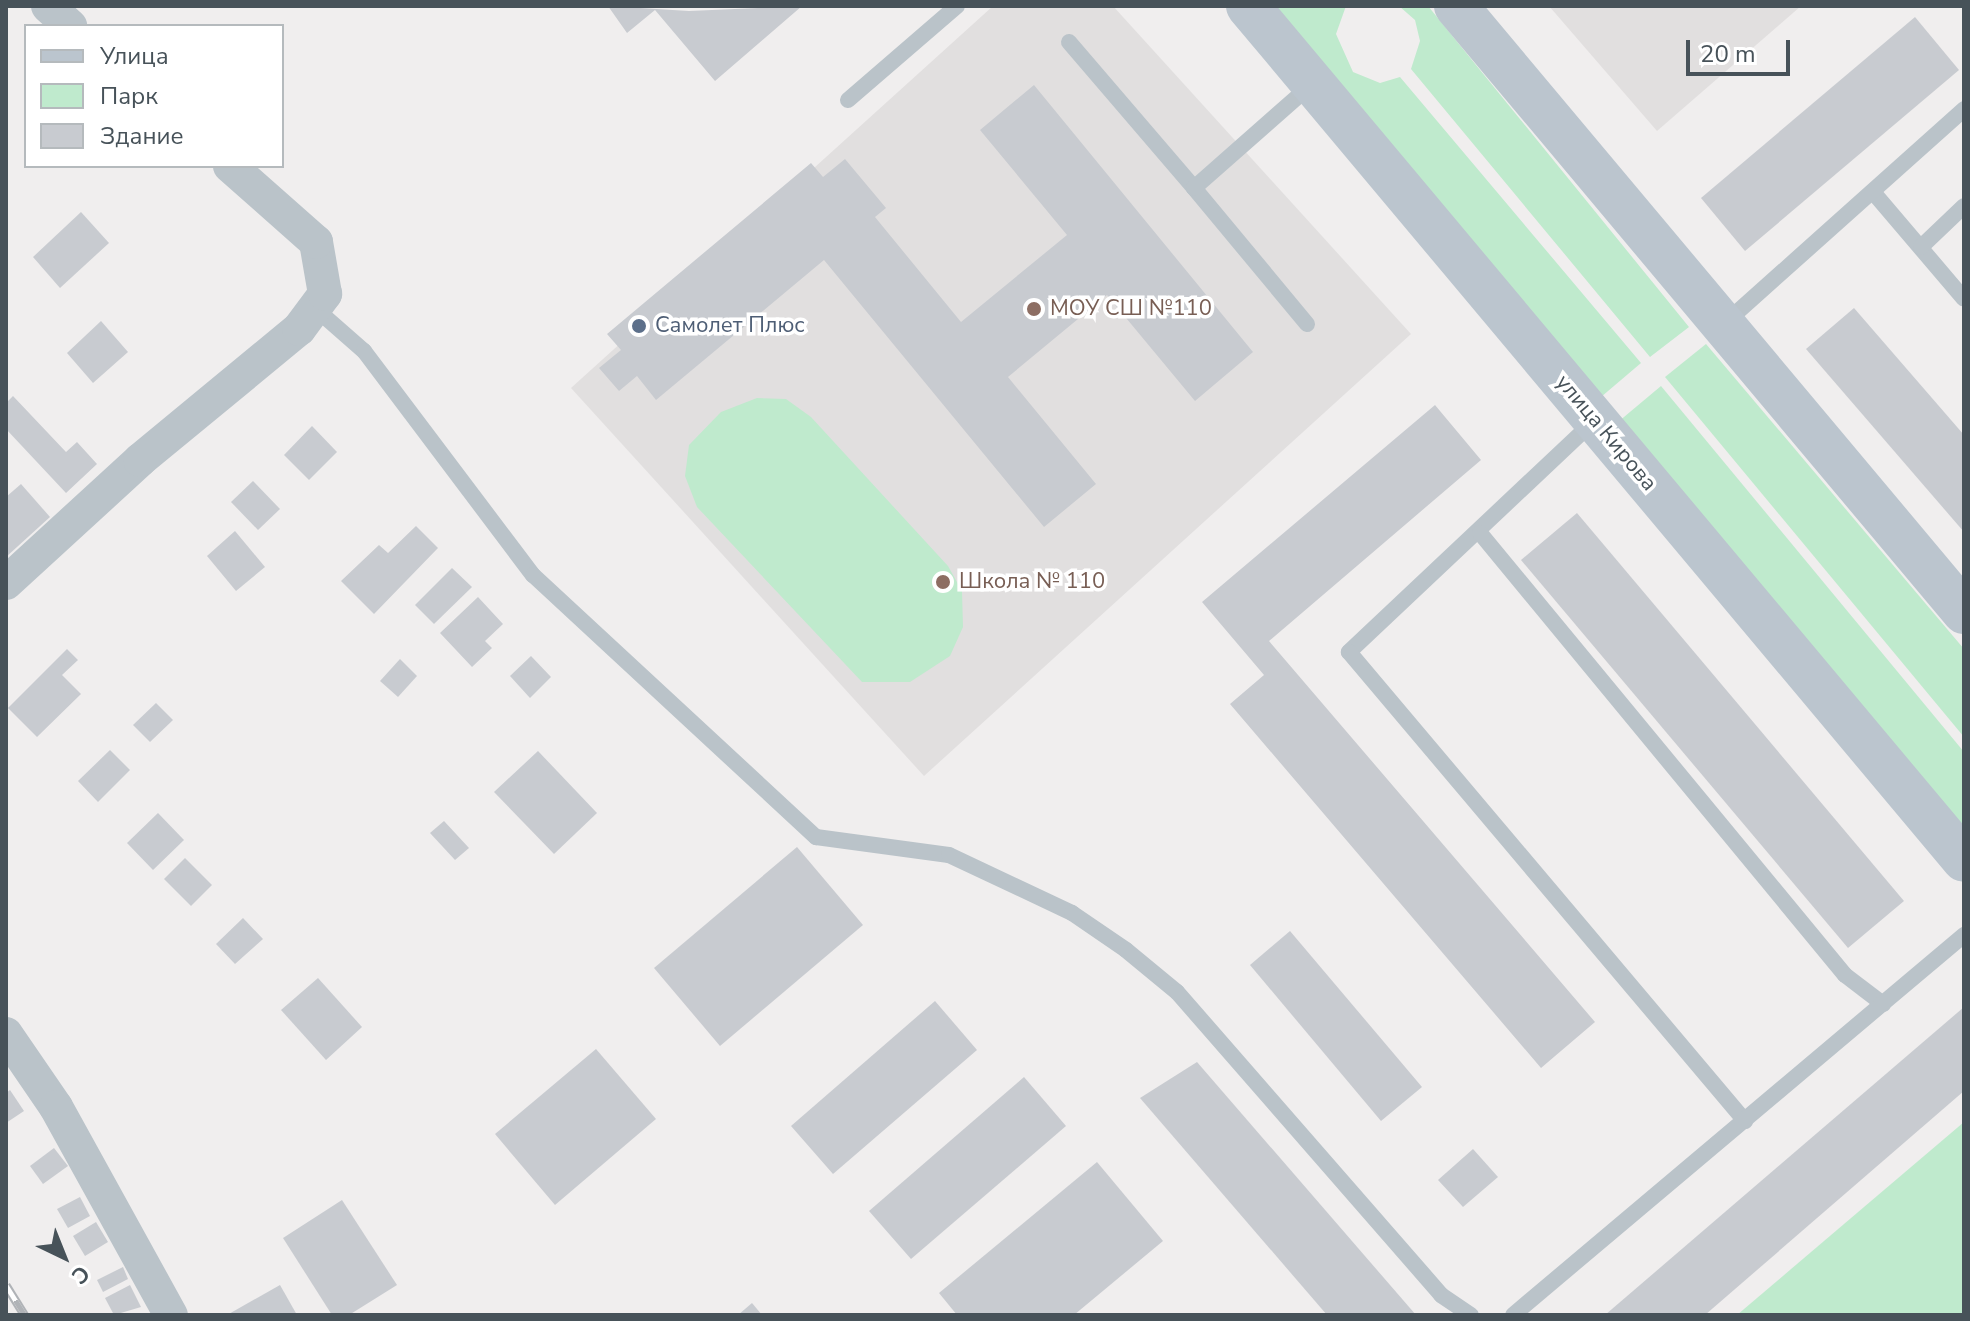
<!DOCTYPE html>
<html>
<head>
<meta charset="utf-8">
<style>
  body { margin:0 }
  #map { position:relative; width:1970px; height:1321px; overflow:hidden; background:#f0eeee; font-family:"Nunito Sans",sans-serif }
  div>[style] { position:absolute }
  .education>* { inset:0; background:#e1dfdf }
  .green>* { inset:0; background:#bfeacd }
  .building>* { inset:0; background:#c8cbd0 }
  .lane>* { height:16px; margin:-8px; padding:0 8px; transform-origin:8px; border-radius:8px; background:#bac3c9 }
  .street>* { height:34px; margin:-17px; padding:0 17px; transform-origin:17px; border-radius:17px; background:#bac3c9 }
  .secondary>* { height:44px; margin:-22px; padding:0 22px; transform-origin:22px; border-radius:22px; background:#bbc5ce }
  .rail>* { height:9px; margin-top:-4.5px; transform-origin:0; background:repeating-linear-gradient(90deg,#fff 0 18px,#b0b3b7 0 36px); box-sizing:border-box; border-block:2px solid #b0b3b7 }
  .dots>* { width:22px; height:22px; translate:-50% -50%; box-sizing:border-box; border:4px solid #fff; border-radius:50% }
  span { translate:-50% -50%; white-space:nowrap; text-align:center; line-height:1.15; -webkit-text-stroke:7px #fff; paint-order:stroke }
  .education-label { font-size:22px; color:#785e54 }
  .left { translate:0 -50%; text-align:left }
  .service-label { font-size:22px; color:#4e5e75 }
  .street-label { font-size:22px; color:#475259 }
  .frame { position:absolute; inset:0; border:8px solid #475259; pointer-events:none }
  .legend { position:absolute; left:24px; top:24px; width:260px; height:144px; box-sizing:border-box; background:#fff; border:2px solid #b5babd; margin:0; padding:10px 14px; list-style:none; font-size:24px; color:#475259 }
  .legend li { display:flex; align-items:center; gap:16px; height:40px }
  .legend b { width:40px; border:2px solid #b5babd }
  .north { position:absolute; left:24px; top:1217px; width:80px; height:80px; -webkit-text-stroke:6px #fff; paint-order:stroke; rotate:137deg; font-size:22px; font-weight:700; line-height:32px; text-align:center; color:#475259 }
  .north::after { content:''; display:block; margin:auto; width:28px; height:36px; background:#475259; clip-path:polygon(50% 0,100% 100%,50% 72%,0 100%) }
  .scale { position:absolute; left:1686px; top:40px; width:104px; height:36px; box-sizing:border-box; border:4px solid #475259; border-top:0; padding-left:10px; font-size:24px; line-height:28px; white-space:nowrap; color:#475259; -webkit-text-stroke:6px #fff; paint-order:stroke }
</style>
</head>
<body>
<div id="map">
  <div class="education">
    <div style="clip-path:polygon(993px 6px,1113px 6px,1411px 334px,924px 776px,571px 388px)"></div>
    <div style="clip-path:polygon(1549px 6px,1801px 6px,1657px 131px)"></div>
  </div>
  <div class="green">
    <div style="clip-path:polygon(1273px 6px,1346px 6px,1336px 34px,1353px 72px,1380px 83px,1400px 77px,1641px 363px,1601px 397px)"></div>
    <div style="clip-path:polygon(1399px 6px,1428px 6px,1689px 327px,1650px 357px,1411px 69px,1420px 41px,1415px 20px)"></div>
    <div style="clip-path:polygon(1706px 344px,1964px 649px,1964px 737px,1665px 377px)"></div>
    <div style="clip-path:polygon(1661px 386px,1964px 752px,1964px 836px,1618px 422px)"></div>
    <div style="clip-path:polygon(757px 398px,786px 399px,811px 417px,948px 566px,962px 591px,963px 627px,950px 656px,910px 682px,862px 682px,697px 507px,685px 476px,689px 445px,721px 412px)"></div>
    <div style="clip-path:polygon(1964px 1122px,1964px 1315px,1737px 1315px)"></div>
  </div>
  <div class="building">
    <div style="clip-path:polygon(608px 6px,689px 11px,802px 6px,715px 81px,655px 10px,627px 33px)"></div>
    <div style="clip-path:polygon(1915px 17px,1959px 70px,1745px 251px,1701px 198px)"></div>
    <div style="clip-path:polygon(1034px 85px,1253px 352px,1195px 401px,1107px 295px,1008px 377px,1096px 484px,1044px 527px,824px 260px,656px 400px,637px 376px,619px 391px,599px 368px,621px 350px,607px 334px,811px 163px,823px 177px,845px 159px,886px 208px,875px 217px,961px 322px,1067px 235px,980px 130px)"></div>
    <div style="clip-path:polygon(81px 212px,109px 243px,60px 288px,33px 257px)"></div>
    <div style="clip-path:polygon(1854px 308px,1964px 435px,1964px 532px,1806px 349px)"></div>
    <div style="clip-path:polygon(101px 321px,128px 352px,93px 383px,67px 353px)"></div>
    <div style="clip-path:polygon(13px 396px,66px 452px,77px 442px,97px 464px,66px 493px,6px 429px,6px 403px)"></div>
    <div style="clip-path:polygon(1435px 405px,1481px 460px,1269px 641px,1595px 1022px,1541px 1068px,1230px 704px,1264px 675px,1202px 602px)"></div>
    <div style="clip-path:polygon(312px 426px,337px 452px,309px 480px,284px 455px)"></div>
    <div style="clip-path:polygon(253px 481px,280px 509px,258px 530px,231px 502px)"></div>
    <div style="clip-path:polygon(21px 484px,50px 517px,6px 557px,6px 497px)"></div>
    <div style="clip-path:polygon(1577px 513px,1904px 901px,1848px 948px,1521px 560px)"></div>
    <div style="clip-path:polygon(416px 526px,438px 548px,374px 614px,341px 581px,379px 545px,388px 553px)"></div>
    <div style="clip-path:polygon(235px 531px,265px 567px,236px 591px,207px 556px)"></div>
    <div style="clip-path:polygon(452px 568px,472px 587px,434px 624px,415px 605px)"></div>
    <div style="clip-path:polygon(478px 597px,503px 624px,485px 641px,492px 648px,472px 667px,440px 633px)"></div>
    <div style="clip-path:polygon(67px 649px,78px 660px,62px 675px,81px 694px,37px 737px,8px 708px)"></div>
    <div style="clip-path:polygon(531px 656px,551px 677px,530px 698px,510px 676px)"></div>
    <div style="clip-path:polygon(400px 659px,417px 676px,398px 697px,380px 681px)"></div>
    <div style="clip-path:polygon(156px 703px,173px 720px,150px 742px,133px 725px)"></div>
    <div style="clip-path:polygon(110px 750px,130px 770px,98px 802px,78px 781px)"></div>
    <div style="clip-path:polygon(538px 751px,597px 813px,554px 854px,494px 792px)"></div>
    <div style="clip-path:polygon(158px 813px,184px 840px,153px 870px,127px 843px)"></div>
    <div style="clip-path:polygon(444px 821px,469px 848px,455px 860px,430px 833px)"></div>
    <div style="clip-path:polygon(797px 847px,863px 925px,720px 1046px,654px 968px)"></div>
    <div style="clip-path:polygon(185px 858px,212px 885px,191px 906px,164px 879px)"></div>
    <div style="clip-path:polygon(243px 918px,263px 939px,235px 964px,216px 944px)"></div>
    <div style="clip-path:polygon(1290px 931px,1422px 1087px,1381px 1121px,1250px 965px)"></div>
    <div style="clip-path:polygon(318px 978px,362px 1027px,326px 1060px,281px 1010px)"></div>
    <div style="clip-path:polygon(935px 1001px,977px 1050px,833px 1174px,791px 1126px)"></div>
    <div style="clip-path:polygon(1964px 1007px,1964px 1091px,1705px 1315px,1605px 1315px)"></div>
    <div style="clip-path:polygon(596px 1049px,656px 1119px,555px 1205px,495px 1134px)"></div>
    <div style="clip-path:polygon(1197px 1062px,1416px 1315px,1327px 1315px,1140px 1098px)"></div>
    <div style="clip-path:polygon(1024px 1077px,1066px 1126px,911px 1259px,869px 1211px)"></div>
    <div style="clip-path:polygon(10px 1090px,24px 1111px,6px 1123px,6px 1093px)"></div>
    <div style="clip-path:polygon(54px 1148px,68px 1166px,43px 1184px,30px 1166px)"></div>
    <div style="clip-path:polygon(1473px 1149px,1498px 1177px,1463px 1207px,1438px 1180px)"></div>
    <div style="clip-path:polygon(1097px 1162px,1163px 1241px,1074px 1315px,957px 1315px,939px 1293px)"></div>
    <div style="clip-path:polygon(80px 1197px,90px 1216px,68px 1228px,57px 1209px)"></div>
    <div style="clip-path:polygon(342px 1200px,397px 1285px,349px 1315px,332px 1315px,283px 1238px)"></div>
    <div style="clip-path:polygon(96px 1222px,108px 1242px,85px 1256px,73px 1236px)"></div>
    <div style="clip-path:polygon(123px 1267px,128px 1279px,103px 1292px,97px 1280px)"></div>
    <div style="clip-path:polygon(130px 1285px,141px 1307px,114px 1315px,105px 1298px)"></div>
    <div style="clip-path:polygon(280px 1285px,297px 1315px,227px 1315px)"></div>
    <div style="clip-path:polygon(752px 1303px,762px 1315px,738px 1315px)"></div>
  </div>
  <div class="lane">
    <div style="left:1069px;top:42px;width:192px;rotate:49.4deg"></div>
    <div style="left:848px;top:100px;width:144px;rotate:-40.8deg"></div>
    <div style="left:1873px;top:192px;width:140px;rotate:49.6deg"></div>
    <div style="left:1921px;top:247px;width:59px;rotate:-43.6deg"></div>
    <div style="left:316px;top:309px;width:64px;rotate:41.2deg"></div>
    <div style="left:364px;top:351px;width:281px;rotate:53deg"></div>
    <div style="left:533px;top:575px;width:386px;rotate:42.8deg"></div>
    <div style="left:816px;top:837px;width:134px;rotate:7.7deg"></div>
    <div style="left:949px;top:855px;width:136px;rotate:25.2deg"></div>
    <div style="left:1072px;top:913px;width:65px;rotate:34.4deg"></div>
    <div style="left:1126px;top:950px;width:66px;rotate:39.5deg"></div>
    <div style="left:1177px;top:992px;width:402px;rotate:48.9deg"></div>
    <div style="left:1441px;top:1295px;width:36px;rotate:34deg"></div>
    <div style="left:1725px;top:323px;width:321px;rotate:-41.8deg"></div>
    <div style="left:1307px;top:324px;width:177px;rotate:-129.7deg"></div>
    <div style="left:1194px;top:188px;width:157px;rotate:-41.4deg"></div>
    <div style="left:1594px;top:421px;width:337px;rotate:136.7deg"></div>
    <div style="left:1349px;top:652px;width:614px;rotate:49.82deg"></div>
    <div style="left:1480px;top:533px;width:573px;rotate:50.45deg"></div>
    <div style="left:1845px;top:975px;width:48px;rotate:37.3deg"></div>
    <div style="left:1513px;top:1315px;width:590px;rotate:-40.12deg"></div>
  </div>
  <div class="street">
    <div style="left:48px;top:6px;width:30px;rotate:42deg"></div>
    <div style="left:6px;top:583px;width:182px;rotate:-42.5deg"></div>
    <div style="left:140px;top:460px;width:206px;rotate:-39.5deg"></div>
    <div style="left:299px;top:329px;width:44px;rotate:-53.4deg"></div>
    <div style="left:325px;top:294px;width:53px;rotate:-99.8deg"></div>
    <div style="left:316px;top:242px;width:115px;rotate:-138.5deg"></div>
    <div style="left:6px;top:1034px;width:88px;rotate:55.6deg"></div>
    <div style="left:56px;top:1107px;width:238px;rotate:61.1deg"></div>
  </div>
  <div class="secondary">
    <div style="left:1248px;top:6px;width:1114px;rotate:50.02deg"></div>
    <div style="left:1456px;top:6px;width:791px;rotate:50.03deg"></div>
  </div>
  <div class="rail">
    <div style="left:6px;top:1285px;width:36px;rotate:58deg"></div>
  </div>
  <div class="dots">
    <div style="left:1034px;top:309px;background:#8d6e63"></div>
    <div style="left:639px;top:326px;background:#5c6f8a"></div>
    <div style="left:943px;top:582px;background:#8d6e63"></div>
  </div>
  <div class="education-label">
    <span class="left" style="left:1050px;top:309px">МОУ СШ №110</span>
    <span class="left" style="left:959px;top:582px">Школа № 110</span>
  </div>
  <div class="service-label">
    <span class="left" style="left:655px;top:326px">Самолет Плюс</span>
  </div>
  <div class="street-label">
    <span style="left:1606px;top:433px;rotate:50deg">улица Кирова</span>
  </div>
  <div class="frame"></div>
  <ul class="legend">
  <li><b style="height:10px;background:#bbc5ce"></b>Улица</li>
  <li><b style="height:22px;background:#bfeacd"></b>Парк</li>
  <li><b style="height:22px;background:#c8cbd0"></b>Здание</li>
  </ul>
  <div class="north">С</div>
  <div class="scale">20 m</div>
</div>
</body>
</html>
